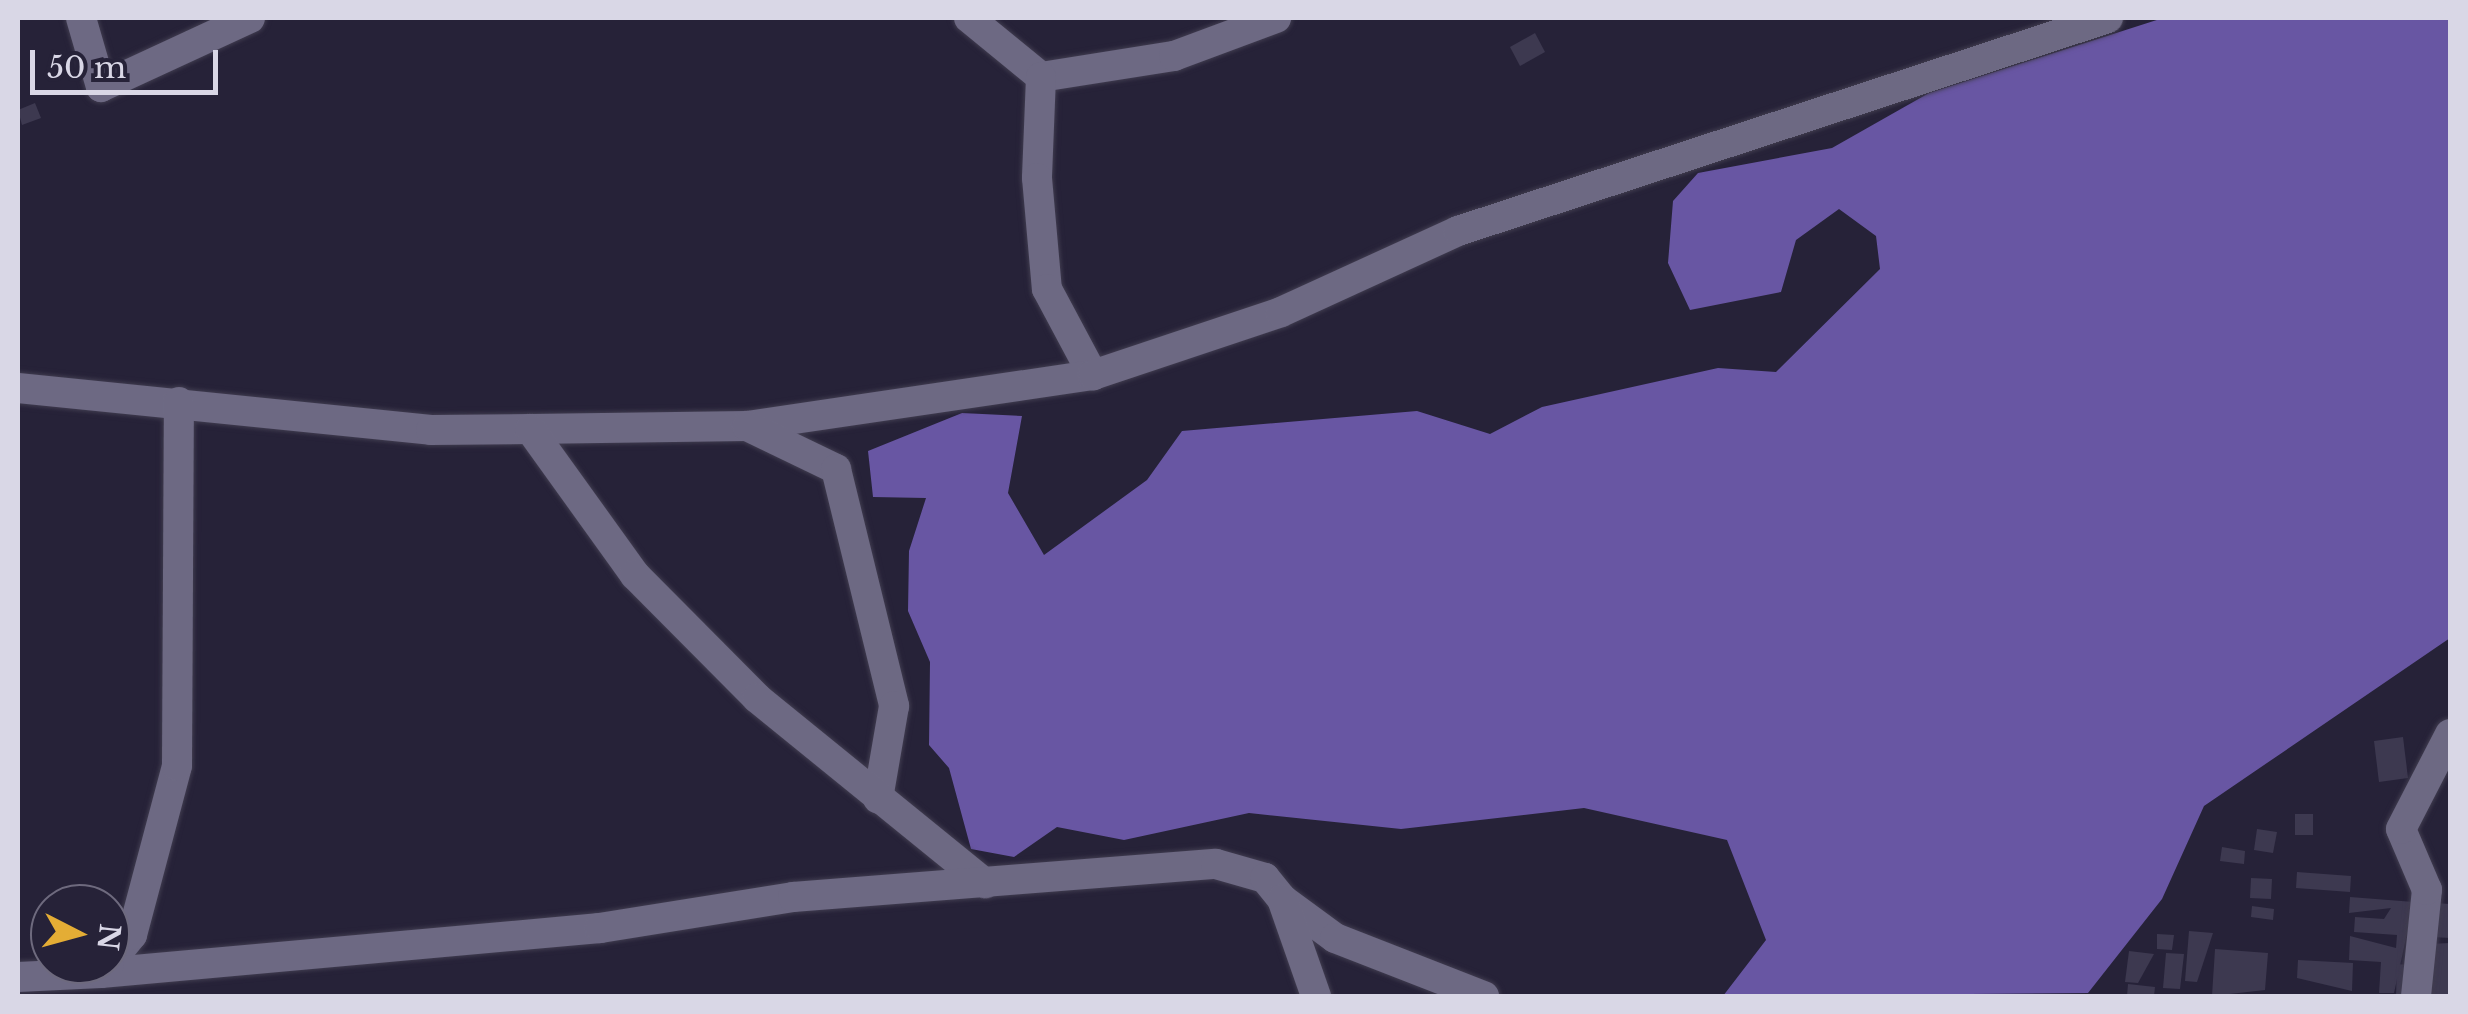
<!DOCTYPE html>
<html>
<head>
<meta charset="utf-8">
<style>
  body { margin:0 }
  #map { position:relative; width:2468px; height:1014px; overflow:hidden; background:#262238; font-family:"Libre Baskerville",serif }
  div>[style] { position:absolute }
  .water>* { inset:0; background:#6856a3 }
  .building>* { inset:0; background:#3d3950 }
  .roads { filter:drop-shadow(0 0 2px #403c4f) drop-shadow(0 0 2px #403c4f) }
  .minor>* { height:30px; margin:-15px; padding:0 15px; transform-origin:15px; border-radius:15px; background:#6d6983 }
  span { translate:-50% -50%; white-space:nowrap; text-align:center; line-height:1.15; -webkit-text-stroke:8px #262238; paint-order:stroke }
  .frame { position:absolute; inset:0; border:20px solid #d9d7e6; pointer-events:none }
  .north { position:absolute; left:30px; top:884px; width:100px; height:100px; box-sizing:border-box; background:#262238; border:2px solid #6e6a7e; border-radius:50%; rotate:96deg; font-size:28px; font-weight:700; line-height:40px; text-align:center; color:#d9d7e6 }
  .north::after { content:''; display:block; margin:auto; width:35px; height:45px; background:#e4ad35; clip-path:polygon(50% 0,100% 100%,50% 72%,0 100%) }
  .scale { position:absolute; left:30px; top:50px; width:188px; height:45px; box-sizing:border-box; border:5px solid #d9d7e6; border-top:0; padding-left:12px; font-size:30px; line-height:35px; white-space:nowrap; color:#d9d7e6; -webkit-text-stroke:8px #262238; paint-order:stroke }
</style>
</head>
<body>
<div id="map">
  <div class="water">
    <div style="clip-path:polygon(2163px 18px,2450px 18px,2450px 638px,2204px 806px,2162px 899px,2088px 993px,1723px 996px,1766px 940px,1727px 840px,1584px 808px,1401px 829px,1249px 813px,1124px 840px,1057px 827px,1014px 857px,971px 849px,949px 768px,929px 745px,930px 662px,908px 611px,909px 551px,926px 498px,873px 497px,868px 451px,962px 413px,1022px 416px,1008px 493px,1044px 555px,1147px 480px,1182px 431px,1417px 411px,1490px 434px,1542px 407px,1718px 368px,1776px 372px,1880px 269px,1876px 236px,1839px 209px,1796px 240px,1781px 292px,1690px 310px,1668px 263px,1673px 201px,1698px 173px,1832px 148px,1929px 93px)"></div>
  </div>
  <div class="building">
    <div style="clip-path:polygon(1535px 33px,1545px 52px,1520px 66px,1510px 47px)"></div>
    <div style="clip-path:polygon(35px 103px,41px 118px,22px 125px,18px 110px)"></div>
    <div style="clip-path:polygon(2403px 737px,2408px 778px,2379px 782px,2374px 741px)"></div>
    <div style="clip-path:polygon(2295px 814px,2313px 814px,2313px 835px,2295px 835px)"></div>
    <div style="clip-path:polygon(2257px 829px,2277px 832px,2273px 853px,2254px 850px)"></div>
    <div style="clip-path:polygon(2222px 847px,2245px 851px,2244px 864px,2220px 861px)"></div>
    <div style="clip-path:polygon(2297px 872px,2351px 876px,2350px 892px,2296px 888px)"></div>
    <div style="clip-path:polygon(2251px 878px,2272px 879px,2271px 899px,2250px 898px)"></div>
    <div style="clip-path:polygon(2350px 897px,2414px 902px,2394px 993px,2379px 993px,2381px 962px,2349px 960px,2350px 936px,2396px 948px,2397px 935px,2354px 932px,2355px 917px,2384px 919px,2391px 908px,2349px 913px)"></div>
    <div style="clip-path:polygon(2434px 903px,2450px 904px,2450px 938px,2432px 937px)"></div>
    <div style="clip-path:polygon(2252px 906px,2274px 909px,2273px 920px,2251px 917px)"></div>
    <div style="clip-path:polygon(2189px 931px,2213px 933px,2197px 982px,2185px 981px)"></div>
    <div style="clip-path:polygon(2157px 934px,2174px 935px,2172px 950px,2157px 949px)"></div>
    <div style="clip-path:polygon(2450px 943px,2449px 996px,2429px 996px,2428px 944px)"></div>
    <div style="clip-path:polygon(2215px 949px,2268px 953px,2265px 990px,2212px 996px)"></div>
    <div style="clip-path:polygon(2129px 951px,2154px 954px,2138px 983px,2125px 982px)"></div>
    <div style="clip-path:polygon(2166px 953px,2184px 954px,2180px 989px,2163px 988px)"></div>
    <div style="clip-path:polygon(2298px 960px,2353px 963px,2352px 991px,2297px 978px)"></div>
    <div style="clip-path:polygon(2397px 964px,2409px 965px,2409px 996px,2396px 996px)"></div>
    <div style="clip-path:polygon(2128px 984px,2155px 987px,2154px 996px,2127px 996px)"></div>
  </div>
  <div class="roads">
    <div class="minor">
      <div style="left:81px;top:18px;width:72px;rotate:73.8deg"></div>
      <div style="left:101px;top:87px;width:164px;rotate:-24.8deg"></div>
      <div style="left:969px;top:18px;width:93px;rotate:39.3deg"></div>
      <div style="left:1041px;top:77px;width:135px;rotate:-9deg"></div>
      <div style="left:1174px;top:56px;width:109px;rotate:-20.4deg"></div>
      <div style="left:1041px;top:77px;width:101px;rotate:92.3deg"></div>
      <div style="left:1037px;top:178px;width:111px;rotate:84.9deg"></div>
      <div style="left:1047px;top:289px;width:98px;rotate:61.9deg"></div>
      <div style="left:18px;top:388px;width:415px;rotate:5.8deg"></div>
      <div style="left:431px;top:430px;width:99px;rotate:-0.6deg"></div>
      <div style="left:530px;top:429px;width:217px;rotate:-0.8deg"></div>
      <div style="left:747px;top:426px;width:350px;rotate:-8.4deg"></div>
      <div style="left:1093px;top:375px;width:198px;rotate:-18.5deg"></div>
      <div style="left:1281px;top:312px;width:195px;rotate:-24.6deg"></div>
      <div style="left:1458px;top:231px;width:684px;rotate:-18.14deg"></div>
      <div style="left:747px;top:426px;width:99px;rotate:25.8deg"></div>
      <div style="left:836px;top:469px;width:244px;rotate:76.2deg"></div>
      <div style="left:894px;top:706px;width:94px;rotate:99.8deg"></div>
      <div style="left:530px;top:429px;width:180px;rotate:54.3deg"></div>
      <div style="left:635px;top:575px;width:173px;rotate:45.2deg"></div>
      <div style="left:757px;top:698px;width:294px;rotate:39.1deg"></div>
      <div style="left:1282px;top:899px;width:66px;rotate:36.3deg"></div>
      <div style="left:1335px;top:938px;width:160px;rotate:21.3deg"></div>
      <div style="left:110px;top:962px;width:35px;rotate:-51deg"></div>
      <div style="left:132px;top:935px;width:175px;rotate:-75.1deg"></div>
      <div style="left:177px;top:766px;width:364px;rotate:-89.7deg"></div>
      <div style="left:101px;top:973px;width:501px;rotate:-5.15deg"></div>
      <div style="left:600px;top:928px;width:195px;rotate:-9.1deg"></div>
      <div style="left:793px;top:897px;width:424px;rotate:-4.5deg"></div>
      <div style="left:1216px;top:864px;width:51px;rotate:15.9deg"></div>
      <div style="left:1265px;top:878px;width:27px;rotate:51deg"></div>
      <div style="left:1282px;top:899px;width:103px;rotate:70.7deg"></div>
      <div style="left:18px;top:977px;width:83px;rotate:-2.8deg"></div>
      <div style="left:101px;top:973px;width:12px;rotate:-48deg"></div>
      <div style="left:2416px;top:996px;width:107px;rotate:-84.1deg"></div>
      <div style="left:2427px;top:890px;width:66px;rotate:-113.1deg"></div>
      <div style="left:2401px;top:829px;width:107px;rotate:-62.7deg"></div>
    </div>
  </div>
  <div class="frame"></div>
  <div class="north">N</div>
  <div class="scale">50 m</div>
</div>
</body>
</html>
